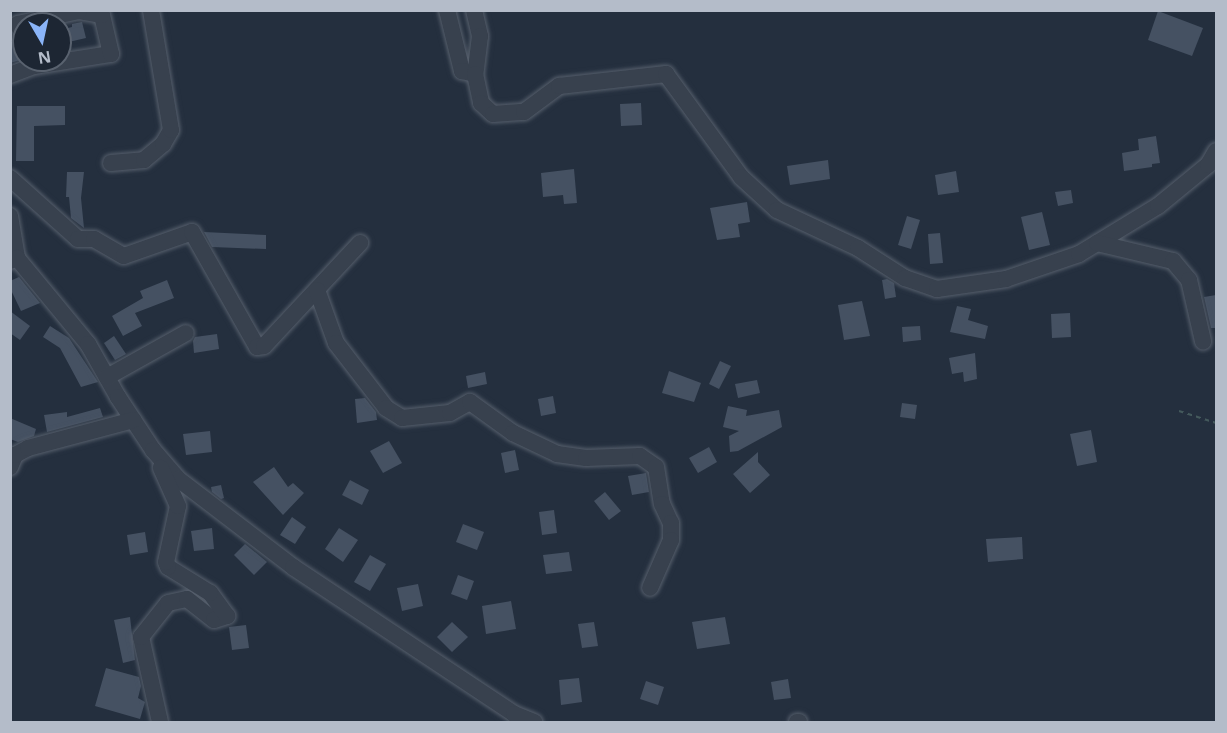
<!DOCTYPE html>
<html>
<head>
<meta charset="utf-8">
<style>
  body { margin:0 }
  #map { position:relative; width:1227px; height:733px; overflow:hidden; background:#242f3e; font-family:"Open Sans",sans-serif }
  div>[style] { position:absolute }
  .building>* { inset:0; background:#455162 }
  .path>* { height:2px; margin-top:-1px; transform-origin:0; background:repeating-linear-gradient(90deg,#44595c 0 4.5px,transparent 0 9px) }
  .roads { filter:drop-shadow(0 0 2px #565f6c) drop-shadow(0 0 2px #565f6c) }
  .minor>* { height:16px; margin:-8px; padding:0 8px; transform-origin:8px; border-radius:8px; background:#38414e }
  span { translate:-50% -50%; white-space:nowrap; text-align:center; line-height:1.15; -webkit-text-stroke:4.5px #1d2633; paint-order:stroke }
  .frame { position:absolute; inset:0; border:12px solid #b4bcc9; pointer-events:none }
  .north { position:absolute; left:12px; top:12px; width:60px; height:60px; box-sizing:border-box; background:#1d2633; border:2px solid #59626f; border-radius:50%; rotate:171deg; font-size:16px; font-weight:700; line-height:24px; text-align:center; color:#b4bcc9 }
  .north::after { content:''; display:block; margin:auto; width:21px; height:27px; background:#8ab4f8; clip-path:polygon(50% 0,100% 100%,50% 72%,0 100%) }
</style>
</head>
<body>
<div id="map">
  <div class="building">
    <div style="clip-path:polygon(1158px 11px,1203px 28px,1192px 56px,1148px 40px)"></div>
    <div style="clip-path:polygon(82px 22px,86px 38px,60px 44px,60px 30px,72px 27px,72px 24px)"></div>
    <div style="clip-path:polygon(10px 42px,14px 42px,23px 49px,24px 59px,10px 63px)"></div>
    <div style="clip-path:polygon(641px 103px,642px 125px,621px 126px,620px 104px)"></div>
    <div style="clip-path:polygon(17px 106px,65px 106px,65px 125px,34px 126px,34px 161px,16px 161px)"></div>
    <div style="clip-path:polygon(1156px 136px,1160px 163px,1152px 164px,1152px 167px,1124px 171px,1122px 153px,1139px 150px,1138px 139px)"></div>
    <div style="clip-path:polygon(828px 160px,830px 179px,790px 185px,787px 166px)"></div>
    <div style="clip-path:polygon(574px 169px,577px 203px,564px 204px,563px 195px,543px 197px,541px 173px)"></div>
    <div style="clip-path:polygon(956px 171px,959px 192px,938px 195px,935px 175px)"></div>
    <div style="clip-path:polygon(67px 172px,84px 172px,81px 198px,84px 228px,71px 218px,69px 197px,66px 197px)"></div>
    <div style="clip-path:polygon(1071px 190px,1073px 203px,1058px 206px,1055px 192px)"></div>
    <div style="clip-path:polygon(747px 202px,750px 222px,738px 224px,740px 237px,717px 240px,710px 208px)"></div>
    <div style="clip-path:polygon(1042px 212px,1050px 245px,1029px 250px,1021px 217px)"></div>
    <div style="clip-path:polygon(907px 216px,920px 220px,911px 249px,898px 245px)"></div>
    <div style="clip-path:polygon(204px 232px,266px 235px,266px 249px,212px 247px)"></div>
    <div style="clip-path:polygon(940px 233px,943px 263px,930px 264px,928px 234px)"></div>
    <div style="clip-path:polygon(19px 277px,40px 303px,21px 311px,10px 288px,10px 281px)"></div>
    <div style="clip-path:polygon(887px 279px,894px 283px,896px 297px,885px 299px,882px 280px)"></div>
    <div style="clip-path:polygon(167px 280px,174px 298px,135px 313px,142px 326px,123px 336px,112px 316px,143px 298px,140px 291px)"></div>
    <div style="clip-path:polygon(1216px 295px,1216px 328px,1211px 328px,1204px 297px)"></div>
    <div style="clip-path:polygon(862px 301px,870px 336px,844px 340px,838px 305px)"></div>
    <div style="clip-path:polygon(957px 306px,971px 309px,968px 320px,988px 326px,985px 339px,950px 332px)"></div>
    <div style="clip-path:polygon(10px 311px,30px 326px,20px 340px,10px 333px)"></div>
    <div style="clip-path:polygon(1070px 313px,1071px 337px,1052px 338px,1051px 314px)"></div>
    <div style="clip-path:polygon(50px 326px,69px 338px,98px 382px,81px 387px,60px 348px,43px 337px)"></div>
    <div style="clip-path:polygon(920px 326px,921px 340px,903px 342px,902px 327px)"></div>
    <div style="clip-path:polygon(217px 334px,219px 349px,194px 353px,193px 341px,195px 337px)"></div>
    <div style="clip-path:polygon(114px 336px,126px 354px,115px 360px,104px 343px)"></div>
    <div style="clip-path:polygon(975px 353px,977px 379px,964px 382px,963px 372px,952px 374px,949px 358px)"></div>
    <div style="clip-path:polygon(720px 361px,731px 366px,719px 389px,709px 384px)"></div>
    <div style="clip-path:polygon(669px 371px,701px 383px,694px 402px,662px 393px)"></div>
    <div style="clip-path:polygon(485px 372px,487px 384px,468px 388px,466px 376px)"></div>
    <div style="clip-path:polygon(757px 380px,760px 393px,738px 398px,735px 384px)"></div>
    <div style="clip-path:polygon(553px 396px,556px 413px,541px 416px,538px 399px)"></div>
    <div style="clip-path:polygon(365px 398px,376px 412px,377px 420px,357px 423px,355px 399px)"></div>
    <div style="clip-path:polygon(902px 403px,917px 405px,915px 419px,900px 417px)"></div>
    <div style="clip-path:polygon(728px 406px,747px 410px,746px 416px,779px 410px,782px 427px,738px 451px,730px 452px,729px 436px,739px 431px,723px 427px)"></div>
    <div style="clip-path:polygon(100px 408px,103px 417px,47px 432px,44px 415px,67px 412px,67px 417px)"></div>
    <div style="clip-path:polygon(10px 418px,36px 429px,34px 436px,18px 442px,10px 439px)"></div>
    <div style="clip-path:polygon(1091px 430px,1097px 462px,1077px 466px,1070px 434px)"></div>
    <div style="clip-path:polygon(210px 431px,212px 452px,186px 455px,183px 434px)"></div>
    <div style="clip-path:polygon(389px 441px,402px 463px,383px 473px,370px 451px)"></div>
    <div style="clip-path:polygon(709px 447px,717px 462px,698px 473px,689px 458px)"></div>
    <div style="clip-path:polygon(515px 450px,519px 470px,505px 473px,501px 453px)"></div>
    <div style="clip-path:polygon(758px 452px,758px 462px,770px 475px,750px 493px,733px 474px)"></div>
    <div style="clip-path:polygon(274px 467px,288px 487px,293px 483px,304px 493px,283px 515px,253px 482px)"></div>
    <div style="clip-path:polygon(646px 473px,649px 492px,632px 495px,628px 476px)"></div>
    <div style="clip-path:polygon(350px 480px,369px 490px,362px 505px,342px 495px)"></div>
    <div style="clip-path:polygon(221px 485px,224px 498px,221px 499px,212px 492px,211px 487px)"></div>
    <div style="clip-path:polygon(605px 492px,621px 511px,609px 520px,594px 501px)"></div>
    <div style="clip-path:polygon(554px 510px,557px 533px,542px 535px,539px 512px)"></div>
    <div style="clip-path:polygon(292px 517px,306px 527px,295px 544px,280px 535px)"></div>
    <div style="clip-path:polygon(463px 524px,484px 532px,477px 550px,456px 542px)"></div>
    <div style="clip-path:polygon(212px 528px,214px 549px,194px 551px,191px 531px)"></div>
    <div style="clip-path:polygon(339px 528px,358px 540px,343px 562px,325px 549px)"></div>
    <div style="clip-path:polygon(145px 532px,148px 552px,130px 555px,127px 535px)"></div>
    <div style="clip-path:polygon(1022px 537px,1023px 559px,988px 562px,986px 539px)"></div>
    <div style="clip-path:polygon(245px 544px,267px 562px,254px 575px,234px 555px)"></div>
    <div style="clip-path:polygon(569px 552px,572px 571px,546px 574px,543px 555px)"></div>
    <div style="clip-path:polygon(370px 555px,386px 564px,370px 591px,354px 582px)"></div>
    <div style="clip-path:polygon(458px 575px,474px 581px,467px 600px,451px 594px)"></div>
    <div style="clip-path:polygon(418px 584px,423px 606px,402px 611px,397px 588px)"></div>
    <div style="clip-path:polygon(511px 601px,516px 629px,486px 634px,482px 606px)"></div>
    <div style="clip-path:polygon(130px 617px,135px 660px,123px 663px,114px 620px)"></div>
    <div style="clip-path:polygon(725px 617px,730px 644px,697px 649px,692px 622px)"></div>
    <div style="clip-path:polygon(452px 622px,468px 637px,452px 652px,437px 637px)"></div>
    <div style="clip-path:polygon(594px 622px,598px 646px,582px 648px,578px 624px)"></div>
    <div style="clip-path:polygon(246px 625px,249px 648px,232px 650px,229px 627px)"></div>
    <div style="clip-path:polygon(106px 668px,139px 677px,141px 686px,138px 698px,145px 702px,140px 719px,95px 706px)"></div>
    <div style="clip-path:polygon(579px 678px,582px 702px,561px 705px,559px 680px)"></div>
    <div style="clip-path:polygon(788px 679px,791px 698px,774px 700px,771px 682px)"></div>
    <div style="clip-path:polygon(646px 681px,664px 687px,658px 705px,640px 699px)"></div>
  </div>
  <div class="path">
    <div style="left:1179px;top:411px;width:39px;rotate:18deg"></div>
  </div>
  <div class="roads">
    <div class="minor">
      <div style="left:447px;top:10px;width:63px;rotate:76.2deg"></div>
      <div style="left:462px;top:71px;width:13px;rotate:13deg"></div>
      <div style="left:474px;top:10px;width:27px;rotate:77deg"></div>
      <div style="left:480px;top:36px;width:38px;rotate:97deg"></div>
      <div style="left:475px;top:74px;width:30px;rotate:78deg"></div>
      <div style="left:481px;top:103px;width:16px;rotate:43deg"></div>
      <div style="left:493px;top:114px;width:31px;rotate:-4deg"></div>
      <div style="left:524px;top:112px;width:44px;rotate:-36.6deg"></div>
      <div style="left:559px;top:86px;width:108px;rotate:-6.4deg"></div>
      <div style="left:666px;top:74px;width:127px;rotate:53.9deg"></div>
      <div style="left:741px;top:177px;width:49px;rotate:42.5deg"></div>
      <div style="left:777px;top:210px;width:89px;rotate:25.1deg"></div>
      <div style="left:858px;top:248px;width:56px;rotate:32.6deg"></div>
      <div style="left:905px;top:278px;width:34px;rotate:19deg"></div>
      <div style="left:937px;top:289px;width:70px;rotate:-8.2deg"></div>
      <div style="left:1006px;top:279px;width:77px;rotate:-18.9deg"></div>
      <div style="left:1079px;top:254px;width:92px;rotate:-31.3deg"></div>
      <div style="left:1158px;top:206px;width:65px;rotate:-39.4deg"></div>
      <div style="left:1208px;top:165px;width:16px;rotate:-60deg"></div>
      <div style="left:10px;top:75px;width:26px;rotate:-21deg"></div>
      <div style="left:34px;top:66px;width:78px;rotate:-8.9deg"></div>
      <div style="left:111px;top:54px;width:40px;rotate:-103deg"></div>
      <div style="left:102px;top:15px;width:23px;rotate:-170deg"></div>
      <div style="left:79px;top:11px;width:62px;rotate:168deg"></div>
      <div style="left:18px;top:24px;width:16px;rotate:68deg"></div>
      <div style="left:111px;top:163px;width:33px;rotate:-5deg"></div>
      <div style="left:144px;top:160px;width:25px;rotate:-40deg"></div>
      <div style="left:163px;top:144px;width:16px;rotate:-60deg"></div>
      <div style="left:171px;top:130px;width:122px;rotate:-99.5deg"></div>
      <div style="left:10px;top:178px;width:91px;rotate:41.9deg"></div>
      <div style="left:78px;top:239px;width:16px"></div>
      <div style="left:94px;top:239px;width:34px;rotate:30deg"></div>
      <div style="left:124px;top:256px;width:72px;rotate:-19.4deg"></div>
      <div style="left:192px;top:232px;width:132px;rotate:60.5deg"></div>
      <div style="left:257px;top:347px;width:7px;rotate:-8deg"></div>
      <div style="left:264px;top:346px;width:141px;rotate:-47deg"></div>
      <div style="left:10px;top:216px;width:43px;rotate:80.5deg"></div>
      <div style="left:1097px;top:243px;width:78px;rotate:13.3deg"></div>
      <div style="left:1173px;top:261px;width:25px;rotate:50deg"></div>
      <div style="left:1189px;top:280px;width:63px;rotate:77.1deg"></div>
      <div style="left:10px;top:261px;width:8px;rotate:-23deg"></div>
      <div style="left:17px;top:258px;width:112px;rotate:50.5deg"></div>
      <div style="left:88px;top:344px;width:61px;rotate:60.5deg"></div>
      <div style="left:118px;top:397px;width:64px;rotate:56.6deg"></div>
      <div style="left:153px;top:450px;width:38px;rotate:49deg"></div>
      <div style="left:178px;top:479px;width:145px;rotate:37.4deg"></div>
      <div style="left:293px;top:567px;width:265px;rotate:33.6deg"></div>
      <div style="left:514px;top:714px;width:22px;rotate:22deg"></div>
      <div style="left:317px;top:290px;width:56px;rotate:70.3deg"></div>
      <div style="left:336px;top:343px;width:82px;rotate:52.4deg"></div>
      <div style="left:386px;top:408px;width:19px;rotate:32deg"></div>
      <div style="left:402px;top:418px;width:48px;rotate:-5.9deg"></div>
      <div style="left:450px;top:413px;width:23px;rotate:-29deg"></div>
      <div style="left:470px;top:402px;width:53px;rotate:35.8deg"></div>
      <div style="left:513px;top:433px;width:49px;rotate:25.5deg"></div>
      <div style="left:557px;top:454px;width:29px;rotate:8deg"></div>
      <div style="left:586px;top:458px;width:54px;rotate:-2.1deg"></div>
      <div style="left:640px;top:456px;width:19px;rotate:35deg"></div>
      <div style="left:656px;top:467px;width:37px;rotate:81deg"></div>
      <div style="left:662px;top:504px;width:21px;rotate:65deg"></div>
      <div style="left:671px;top:523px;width:17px;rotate:90deg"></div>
      <div style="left:671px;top:540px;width:52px;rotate:113.6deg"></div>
      <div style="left:107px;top:377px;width:90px;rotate:-29.1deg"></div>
      <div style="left:10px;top:467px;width:13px;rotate:-67deg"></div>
      <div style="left:15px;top:455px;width:15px;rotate:-28deg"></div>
      <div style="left:28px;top:448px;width:109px;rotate:-14.9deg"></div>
      <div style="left:160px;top:722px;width:87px;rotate:-102.6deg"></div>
      <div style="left:141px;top:637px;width:43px;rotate:-51.5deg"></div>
      <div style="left:168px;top:603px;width:19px;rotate:-12deg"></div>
      <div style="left:187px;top:599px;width:34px;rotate:38deg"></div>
      <div style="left:214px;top:620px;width:14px;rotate:-17deg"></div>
      <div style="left:227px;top:616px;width:29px;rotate:-126deg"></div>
      <div style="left:210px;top:593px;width:49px;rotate:-148.2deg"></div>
      <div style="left:168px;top:567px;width:5px;rotate:-112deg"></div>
      <div style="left:166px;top:562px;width:57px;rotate:-77.9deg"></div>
      <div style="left:178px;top:506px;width:42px;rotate:-114.1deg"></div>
      <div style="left:797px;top:722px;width:2px"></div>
    </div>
  </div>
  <div class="frame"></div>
  <div class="north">N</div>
</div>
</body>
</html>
